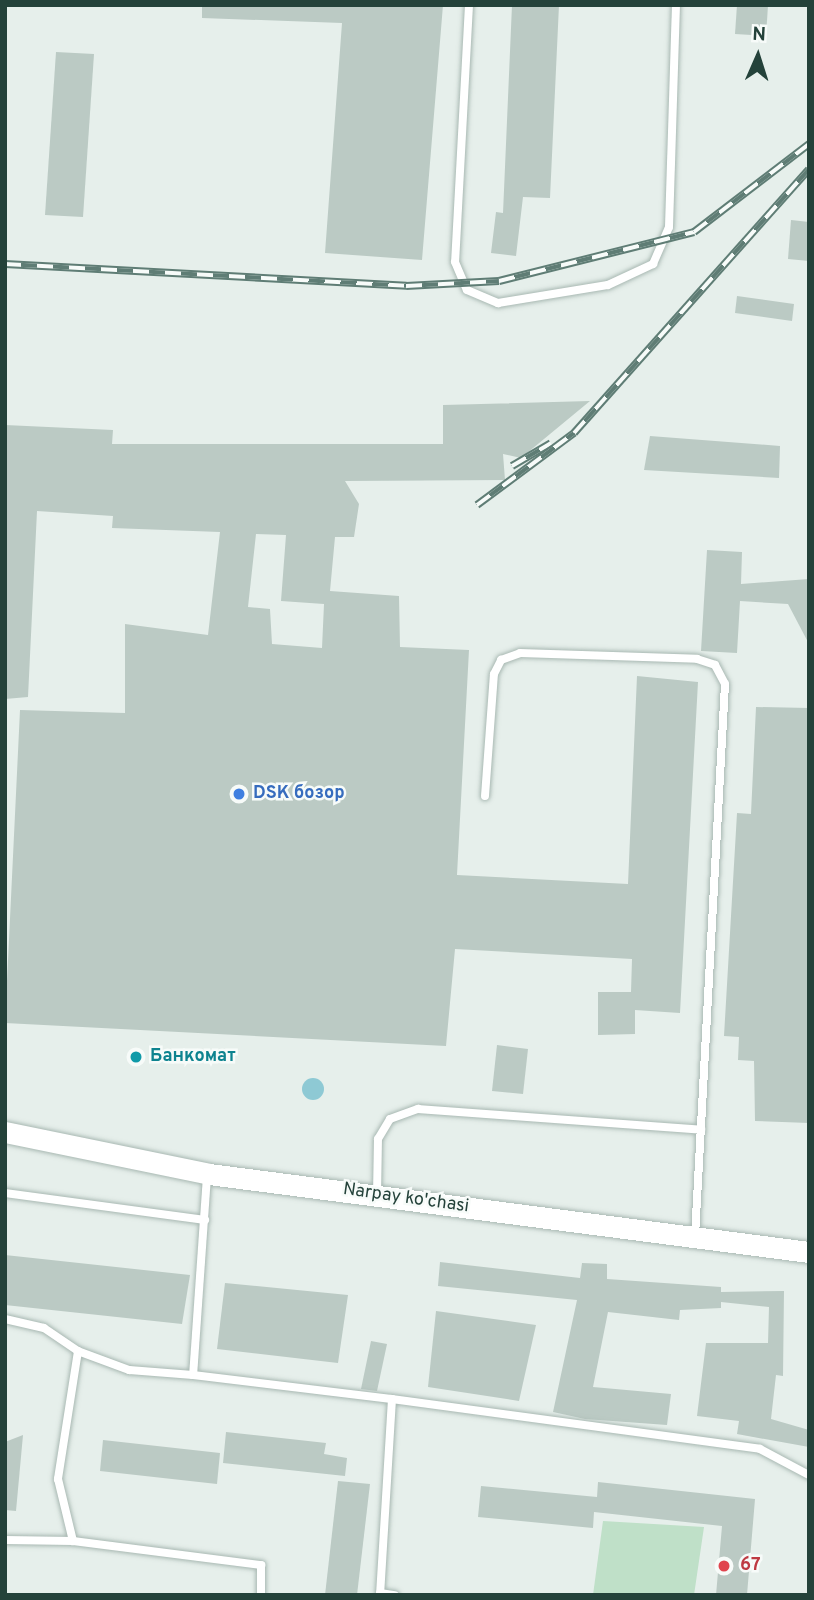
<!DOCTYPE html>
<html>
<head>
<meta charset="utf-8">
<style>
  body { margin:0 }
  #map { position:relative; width:814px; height:1600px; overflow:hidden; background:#e6efeb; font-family:Overpass,sans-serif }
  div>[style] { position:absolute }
  .green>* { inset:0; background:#bfe0c8 }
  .water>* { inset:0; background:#8ec9d4 }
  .round { border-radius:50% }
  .building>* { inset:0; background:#bbcac4 }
  .roads { filter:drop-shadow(0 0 2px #a8b8b2) drop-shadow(0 0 2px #a8b8b2) }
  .service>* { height:8px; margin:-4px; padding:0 4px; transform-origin:4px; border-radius:4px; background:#fff }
  .secondary>* { height:21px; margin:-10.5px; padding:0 10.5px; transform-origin:10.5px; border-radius:10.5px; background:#fff }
  .rail>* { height:8px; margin-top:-4px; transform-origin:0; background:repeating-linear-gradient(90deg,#f7fbf9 0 16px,#5f7d75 0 32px); box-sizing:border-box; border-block:2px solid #5f7d75 }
  .dots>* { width:19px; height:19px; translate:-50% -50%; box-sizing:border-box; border:4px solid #f7fbf9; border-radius:50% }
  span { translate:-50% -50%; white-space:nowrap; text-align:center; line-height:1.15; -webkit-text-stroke:5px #f7fbf9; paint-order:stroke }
  .shop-label { font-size:18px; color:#366cbe; font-weight:700 }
  .left { translate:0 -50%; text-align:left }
  .culture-label { font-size:18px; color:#0d838f; font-weight:700 }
  .street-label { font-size:18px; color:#24423a }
  .health-label { font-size:18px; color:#be3a42; font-weight:700 }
  .frame { position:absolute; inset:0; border:7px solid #24423a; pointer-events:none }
  .north { position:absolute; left:723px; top:21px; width:70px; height:70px; -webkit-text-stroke:5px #f7fbf9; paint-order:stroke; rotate:3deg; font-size:19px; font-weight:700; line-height:28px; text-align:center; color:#24423a }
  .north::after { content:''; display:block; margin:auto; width:24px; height:32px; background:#24423a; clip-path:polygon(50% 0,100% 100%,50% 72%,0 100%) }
</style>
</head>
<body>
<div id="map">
  <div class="green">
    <div style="clip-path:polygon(603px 1521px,704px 1527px,694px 1595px,593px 1595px)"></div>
  </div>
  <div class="water">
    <div class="round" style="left:302px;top:1078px;width:22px;height:22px"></div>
  </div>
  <div class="building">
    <div style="clip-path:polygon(202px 5px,443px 5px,422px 260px,325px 253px,342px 23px,202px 18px)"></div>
    <div style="clip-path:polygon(512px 5px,559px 5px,550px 198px,523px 197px,516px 256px,491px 253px,496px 212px,503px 213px)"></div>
    <div style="clip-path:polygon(737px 5px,768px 5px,766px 36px,735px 34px)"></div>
    <div style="clip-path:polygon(56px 52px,94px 54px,83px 217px,45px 215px)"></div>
    <div style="clip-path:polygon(791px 220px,809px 222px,809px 261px,788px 259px)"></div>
    <div style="clip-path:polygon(737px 296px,794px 304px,792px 321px,735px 313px)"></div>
    <div style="clip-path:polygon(evenodd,590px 401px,521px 458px,503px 454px,505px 480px,345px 481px,359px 504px,354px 537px,335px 537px,330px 591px,399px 596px,400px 647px,469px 650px,457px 875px,628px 884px,637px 676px,698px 682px,680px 1013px,635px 1010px,635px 1034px,598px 1035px,598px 992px,631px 992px,632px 959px,455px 949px,446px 1046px,5px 1023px,20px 710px,125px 713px,125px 624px,208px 635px,220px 532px,112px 528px,113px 516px,37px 511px,28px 697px,5px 699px,5px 425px,113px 430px,112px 444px,443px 444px,443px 405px,590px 401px,256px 534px,286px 535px,281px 601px,324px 604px,322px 648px,272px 644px,270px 609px,248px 607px,256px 534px)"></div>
    <div style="clip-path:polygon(650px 436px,780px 446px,779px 478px,644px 470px)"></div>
    <div style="clip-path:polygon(707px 550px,742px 552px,741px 584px,809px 579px,809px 644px,788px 604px,740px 601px,737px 653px,701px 651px)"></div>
    <div style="clip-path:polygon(756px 707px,809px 708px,809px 1123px,755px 1121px,754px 1061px,738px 1060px,739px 1037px,724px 1036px,737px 813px,751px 814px)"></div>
    <div style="clip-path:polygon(497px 1045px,528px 1049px,523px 1094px,492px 1091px)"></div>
    <div style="clip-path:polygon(5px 1255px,190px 1275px,182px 1324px,5px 1305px)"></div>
    <div style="clip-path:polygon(440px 1262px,580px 1278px,582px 1263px,607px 1264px,607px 1279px,721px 1287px,721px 1292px,784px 1291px,783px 1376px,776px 1375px,771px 1419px,809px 1430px,809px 1447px,737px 1434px,739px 1421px,697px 1416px,706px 1343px,768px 1343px,769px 1307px,721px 1302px,721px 1308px,680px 1310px,679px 1320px,608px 1312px,593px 1387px,671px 1394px,667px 1425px,585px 1419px,553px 1412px,577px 1300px,438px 1286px)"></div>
    <div style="clip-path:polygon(225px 1283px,348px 1295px,338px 1363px,217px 1349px)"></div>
    <div style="clip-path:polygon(436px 1311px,536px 1325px,519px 1401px,428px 1387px)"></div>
    <div style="clip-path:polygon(371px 1341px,387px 1344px,377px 1391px,361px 1389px)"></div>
    <div style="clip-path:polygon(226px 1432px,326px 1443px,324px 1454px,347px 1458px,345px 1476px,223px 1463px)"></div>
    <div style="clip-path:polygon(23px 1435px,16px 1511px,5px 1510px,5px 1442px)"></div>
    <div style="clip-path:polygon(103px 1440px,220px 1453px,217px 1484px,100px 1471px)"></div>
    <div style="clip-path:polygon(338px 1481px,370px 1484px,357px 1595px,325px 1595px)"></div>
    <div style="clip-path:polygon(598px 1482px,755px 1499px,747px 1595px,716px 1595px,722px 1526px,594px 1512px,593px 1528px,478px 1517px,481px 1486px,597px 1497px)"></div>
  </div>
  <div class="roads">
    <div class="service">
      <div style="left:469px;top:5px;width:257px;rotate:93.1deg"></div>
      <div style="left:455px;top:262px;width:30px;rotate:67deg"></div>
      <div style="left:467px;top:290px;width:34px;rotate:23deg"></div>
      <div style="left:498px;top:303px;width:111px;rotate:-9.3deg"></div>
      <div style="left:608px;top:285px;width:50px;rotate:-25deg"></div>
      <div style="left:653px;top:264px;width:40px;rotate:-66.6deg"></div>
      <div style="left:669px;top:227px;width:222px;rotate:-88.2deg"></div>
      <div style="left:485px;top:796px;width:122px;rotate:-85.8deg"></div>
      <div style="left:494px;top:674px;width:16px;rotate:-63deg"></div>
      <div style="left:501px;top:660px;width:20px;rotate:-20deg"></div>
      <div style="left:520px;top:653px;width:177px;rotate:1.9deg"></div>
      <div style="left:697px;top:659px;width:19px;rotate:18deg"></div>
      <div style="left:715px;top:665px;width:21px;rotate:62deg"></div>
      <div style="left:725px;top:684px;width:554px;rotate:93.11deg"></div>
      <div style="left:207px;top:1176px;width:199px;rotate:94deg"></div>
      <div style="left:193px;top:1375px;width:64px;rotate:-175.5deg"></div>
      <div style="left:129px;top:1370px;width:54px;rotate:-159.6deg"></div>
      <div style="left:78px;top:1351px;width:130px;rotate:98.9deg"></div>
      <div style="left:58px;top:1479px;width:64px;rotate:76.4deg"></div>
      <div style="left:73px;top:1541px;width:190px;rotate:7.3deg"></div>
      <div style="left:261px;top:1565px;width:30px;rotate:90deg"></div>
      <div style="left:5px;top:1193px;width:202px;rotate:7.7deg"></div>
      <div style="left:377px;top:1195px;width:56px;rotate:-89deg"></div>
      <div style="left:378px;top:1139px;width:23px;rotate:-59deg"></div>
      <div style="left:390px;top:1119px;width:30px;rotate:-20deg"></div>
      <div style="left:418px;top:1109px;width:284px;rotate:4.2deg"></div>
      <div style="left:5px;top:1319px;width:40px;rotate:13deg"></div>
      <div style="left:44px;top:1328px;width:41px;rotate:34.1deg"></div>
      <div style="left:193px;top:1375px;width:200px;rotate:6.9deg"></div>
      <div style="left:392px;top:1399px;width:194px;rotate:93.5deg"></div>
      <div style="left:380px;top:1593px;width:15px;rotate:8deg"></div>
      <div style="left:392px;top:1399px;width:371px;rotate:7.7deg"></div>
      <div style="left:760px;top:1449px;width:55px;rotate:28deg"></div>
      <div style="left:5px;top:1540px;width:68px;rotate:0.8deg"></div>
    </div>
    <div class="secondary">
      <div style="left:5px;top:1132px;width:208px;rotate:11.6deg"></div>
      <div style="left:209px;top:1174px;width:605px;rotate:7.41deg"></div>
    </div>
  </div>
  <div class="rail">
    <div style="left:5px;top:264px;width:402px;rotate:3.1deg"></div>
    <div style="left:406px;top:286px;width:93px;rotate:-3.1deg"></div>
    <div style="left:499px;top:281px;width:201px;rotate:-14.1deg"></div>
    <div style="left:694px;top:232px;width:145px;rotate:-37.4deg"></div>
    <div style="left:512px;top:466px;width:45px;rotate:-30.5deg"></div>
    <div style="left:477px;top:505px;width:121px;rotate:-36.6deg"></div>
    <div style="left:574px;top:433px;width:353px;rotate:-48.3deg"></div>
  </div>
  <div class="dots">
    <div style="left:239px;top:794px;background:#3f7fe0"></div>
    <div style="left:136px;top:1057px;background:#0f9aa8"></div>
    <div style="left:724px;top:1566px;background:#e0444e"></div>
  </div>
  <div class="shop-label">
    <span class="left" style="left:253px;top:794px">DSK бозор</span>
  </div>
  <div class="culture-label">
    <span class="left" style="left:150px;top:1057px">Банкомат</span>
  </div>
  <div class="street-label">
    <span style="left:406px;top:1199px;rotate:8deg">Narpay ko'chasi</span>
  </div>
  <div class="health-label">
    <span class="left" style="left:740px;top:1566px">67</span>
  </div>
  <div class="frame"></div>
  <div class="north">N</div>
</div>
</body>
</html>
